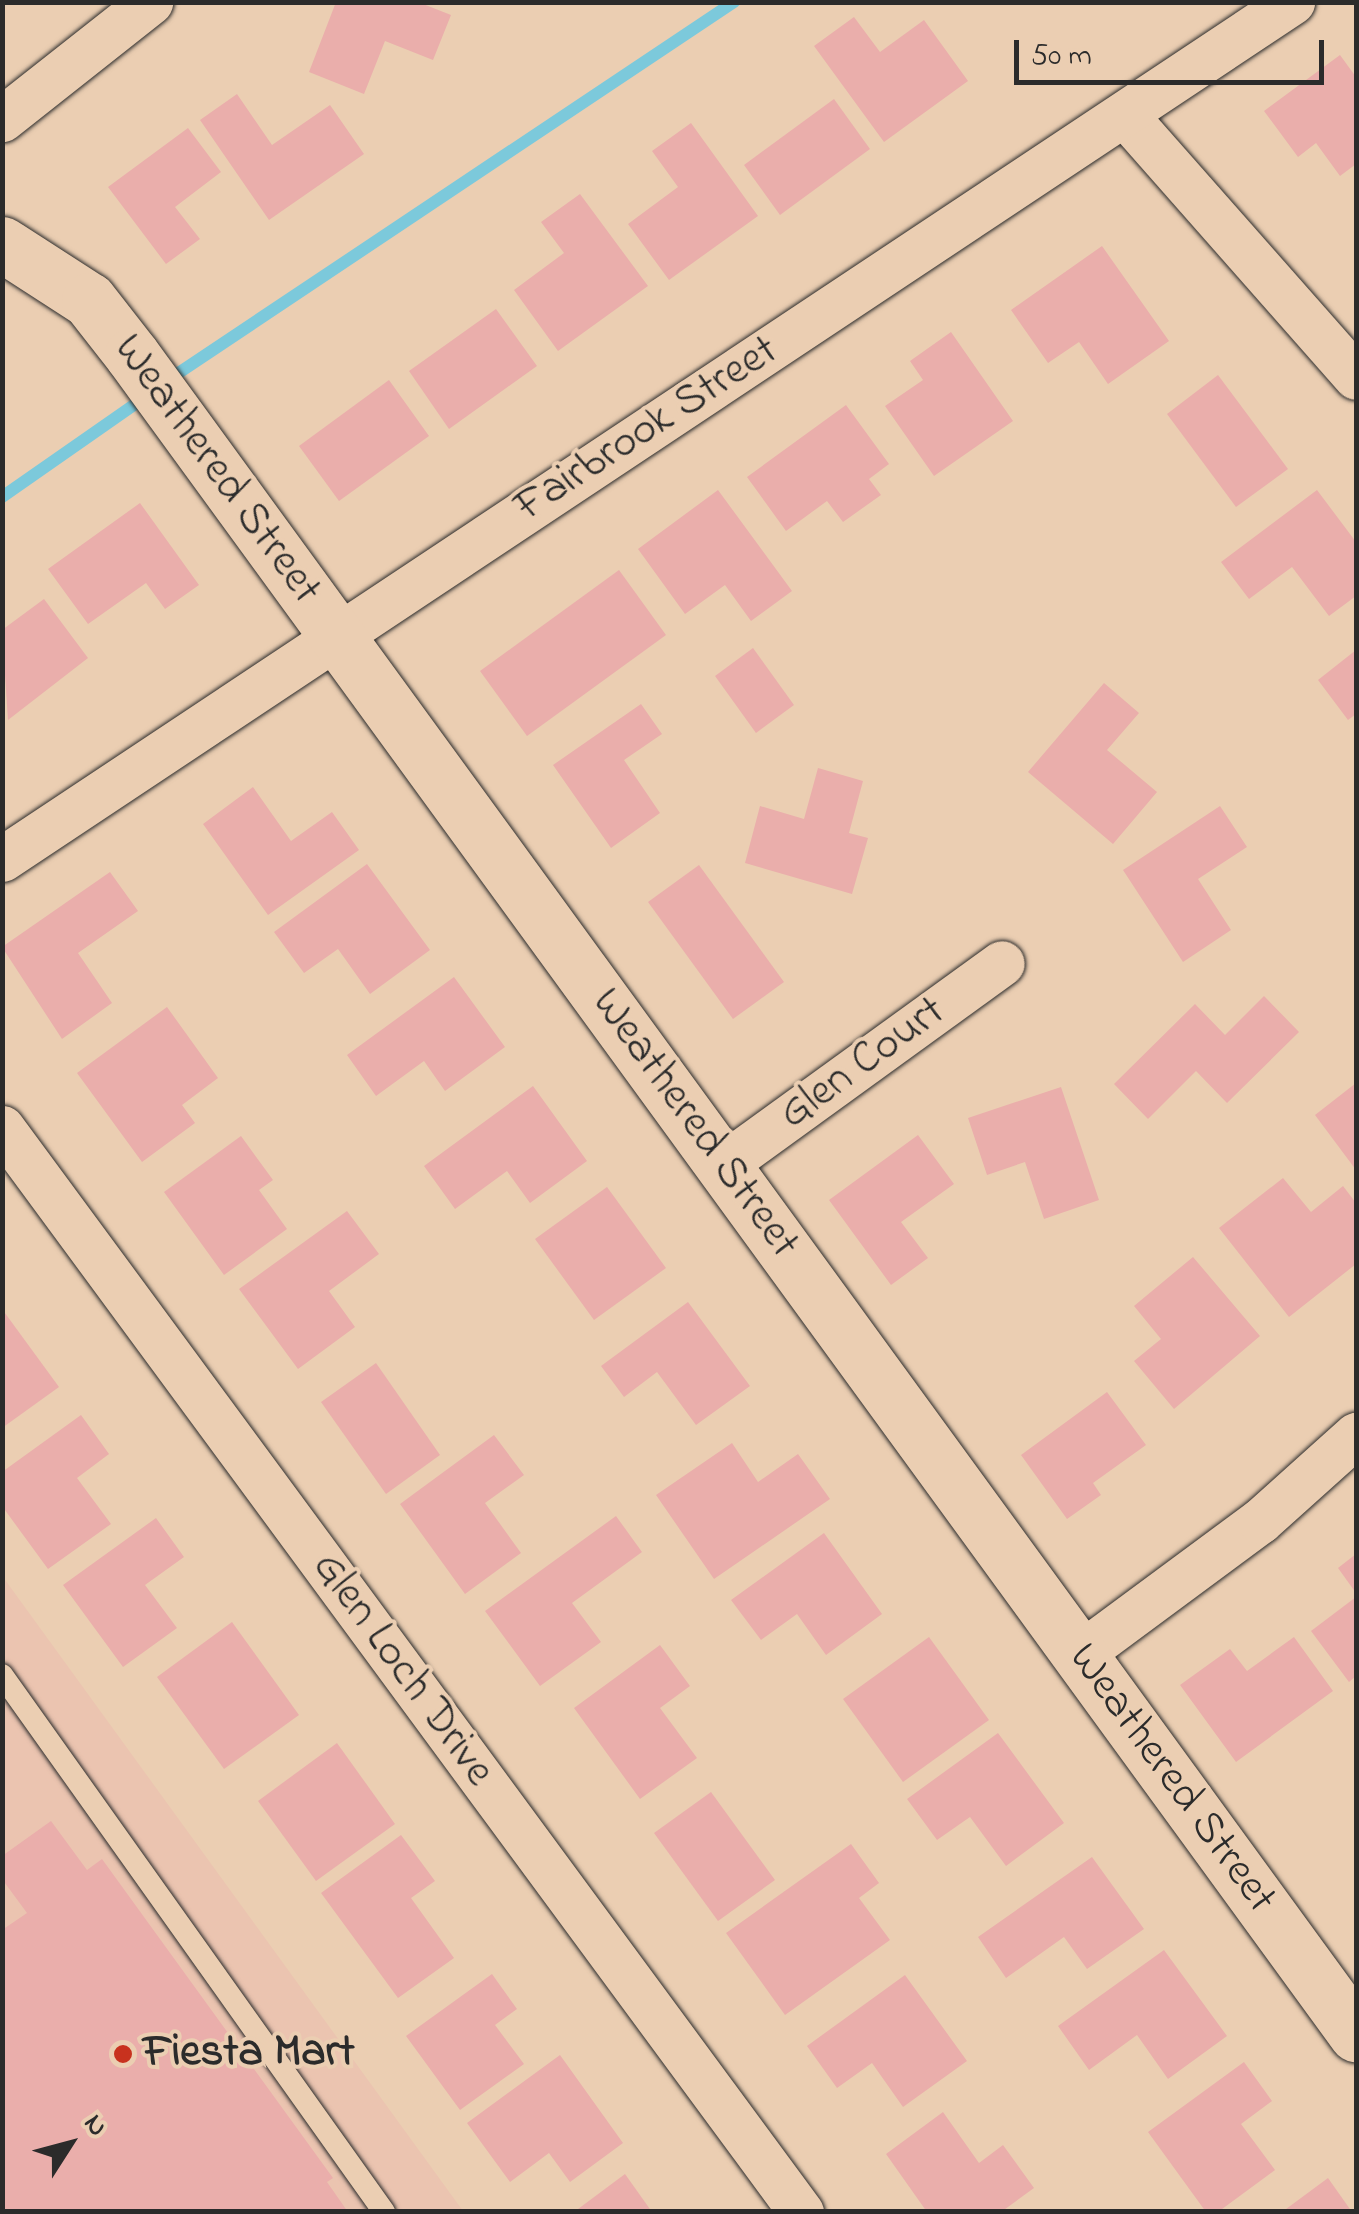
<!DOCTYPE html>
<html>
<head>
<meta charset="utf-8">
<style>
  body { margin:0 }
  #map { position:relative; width:1359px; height:2214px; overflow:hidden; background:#ebceb2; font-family:"Indie Flower",sans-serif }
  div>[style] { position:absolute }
  .built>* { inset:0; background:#ebc4b0 }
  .stream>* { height:12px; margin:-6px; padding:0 6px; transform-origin:6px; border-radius:6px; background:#7cc9db }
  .building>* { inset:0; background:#eaaeab }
  .roads { filter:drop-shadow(0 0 2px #2b2b2b) drop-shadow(0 0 2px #2b2b2b) }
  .service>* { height:22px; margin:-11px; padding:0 11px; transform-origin:11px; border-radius:11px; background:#ebceb2 }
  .minor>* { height:45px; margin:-22.5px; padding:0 22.5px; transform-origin:22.5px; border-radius:22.5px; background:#ebceb2 }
  .tertiary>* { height:55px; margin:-27.5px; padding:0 27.5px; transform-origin:27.5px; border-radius:27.5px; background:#ebceb2 }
  .dots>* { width:28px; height:28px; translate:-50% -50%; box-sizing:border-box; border:5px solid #ebceb2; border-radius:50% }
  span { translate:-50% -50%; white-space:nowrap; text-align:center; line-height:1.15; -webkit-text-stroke:8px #ebceb2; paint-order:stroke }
  .street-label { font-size:45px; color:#2b2b2b }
  .poi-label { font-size:45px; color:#2b2b2b; font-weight:700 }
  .left { translate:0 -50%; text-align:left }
  .frame { position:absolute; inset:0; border:5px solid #2b2b2b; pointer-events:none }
  .north { position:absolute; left:20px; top:2094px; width:100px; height:100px; -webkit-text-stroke:8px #ebceb2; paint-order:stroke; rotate:54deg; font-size:28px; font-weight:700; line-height:40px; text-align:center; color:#2b2b2b }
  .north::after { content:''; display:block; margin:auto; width:35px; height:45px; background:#2b2b2b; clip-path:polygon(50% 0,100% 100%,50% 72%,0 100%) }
  .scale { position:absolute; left:1014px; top:40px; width:310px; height:45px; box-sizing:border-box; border:5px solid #2b2b2b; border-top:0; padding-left:12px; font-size:30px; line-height:35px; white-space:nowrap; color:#2b2b2b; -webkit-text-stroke:8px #ebceb2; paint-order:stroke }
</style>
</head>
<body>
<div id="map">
  <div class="built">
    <div style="clip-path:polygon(3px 1577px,463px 2211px,3px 2211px)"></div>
  </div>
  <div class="stream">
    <div style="left:168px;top:380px;width:681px;rotate:-33.74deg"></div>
    <div style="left:2px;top:497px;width:178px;rotate:-34.9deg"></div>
  </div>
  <div class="building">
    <div style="clip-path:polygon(336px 2px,418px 2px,451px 15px,433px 60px,385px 41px,364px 94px,309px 72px)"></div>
    <div style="clip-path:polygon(854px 17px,880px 52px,924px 20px,968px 81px,884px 142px,814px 46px)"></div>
    <div style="clip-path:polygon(1340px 55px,1356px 77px,1356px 164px,1340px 176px,1316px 143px,1298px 157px,1264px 111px)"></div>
    <div style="clip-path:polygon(237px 94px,272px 145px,330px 105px,364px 154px,269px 220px,200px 120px)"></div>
    <div style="clip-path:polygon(834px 99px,870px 149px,780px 215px,744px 165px)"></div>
    <div style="clip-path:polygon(691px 123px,758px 216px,669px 280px,628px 224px,678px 187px,652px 151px)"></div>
    <div style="clip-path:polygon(188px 128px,221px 172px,175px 207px,200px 239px,166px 264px,108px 187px)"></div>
    <div style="clip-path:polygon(580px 194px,648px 286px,558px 351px,514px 290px,564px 253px,541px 222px)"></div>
    <div style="clip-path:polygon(1102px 246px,1169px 341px,1108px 384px,1079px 342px,1048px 363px,1011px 310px)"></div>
    <div style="clip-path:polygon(496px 309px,537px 366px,449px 429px,409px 371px)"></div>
    <div style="clip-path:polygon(951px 332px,1013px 421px,934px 476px,885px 406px,923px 380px,910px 361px)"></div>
    <div style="clip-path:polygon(1218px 375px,1288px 469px,1236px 507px,1167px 414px)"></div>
    <div style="clip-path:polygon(389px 380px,429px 436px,339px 501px,299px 446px)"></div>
    <div style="clip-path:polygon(846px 405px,889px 464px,869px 479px,881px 495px,843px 522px,827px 501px,786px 531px,747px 477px)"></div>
    <div style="clip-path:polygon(718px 490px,792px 591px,751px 621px,725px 585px,685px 614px,638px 549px)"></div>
    <div style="clip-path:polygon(1317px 490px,1356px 542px,1356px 596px,1329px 616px,1292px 567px,1249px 599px,1221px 562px)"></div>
    <div style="clip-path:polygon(140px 503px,199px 585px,165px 609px,146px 583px,88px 624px,48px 569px)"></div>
    <div style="clip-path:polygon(619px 570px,666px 635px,527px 736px,480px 671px)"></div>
    <div style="clip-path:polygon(44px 599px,88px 658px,8px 720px,2px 630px)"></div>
    <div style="clip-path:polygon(753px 648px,794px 705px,756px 733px,715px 676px)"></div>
    <div style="clip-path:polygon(1356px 650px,1356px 714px,1348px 720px,1318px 680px)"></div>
    <div style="clip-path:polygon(1104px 683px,1139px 713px,1107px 750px,1157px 792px,1113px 844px,1028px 772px)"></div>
    <div style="clip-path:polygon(641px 704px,662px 734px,624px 760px,660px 813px,611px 848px,553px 765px)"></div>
    <div style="clip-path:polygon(818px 768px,863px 781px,849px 833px,868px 838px,852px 894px,745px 863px,760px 806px,804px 819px)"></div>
    <div style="clip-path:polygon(253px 787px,291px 841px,332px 812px,359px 850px,268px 915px,203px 824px)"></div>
    <div style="clip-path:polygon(1220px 806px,1247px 847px,1198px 879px,1231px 930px,1183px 962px,1123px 870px)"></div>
    <div style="clip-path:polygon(367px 864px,430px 950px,370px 994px,338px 949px,304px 973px,274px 932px)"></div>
    <div style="clip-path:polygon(699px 865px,784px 982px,733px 1019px,648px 902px)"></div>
    <div style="clip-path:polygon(110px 872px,138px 911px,78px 953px,112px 1003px,62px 1039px,2px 947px)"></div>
    <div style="clip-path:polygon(454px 977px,505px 1047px,445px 1091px,424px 1061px,376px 1096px,347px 1055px)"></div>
    <div style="clip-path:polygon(1264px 996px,1299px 1032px,1227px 1103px,1196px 1071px,1148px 1119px,1114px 1084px,1195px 1004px,1225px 1035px)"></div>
    <div style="clip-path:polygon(167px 1007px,218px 1078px,182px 1105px,195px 1123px,142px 1162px,77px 1073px)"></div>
    <div style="clip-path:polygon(1356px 1083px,1356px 1170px,1315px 1115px)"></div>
    <div style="clip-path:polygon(533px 1086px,587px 1161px,530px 1203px,507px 1171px,455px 1209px,424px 1166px)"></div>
    <div style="clip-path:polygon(1061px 1087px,1099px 1200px,1044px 1219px,1025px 1162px,987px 1175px,968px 1118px)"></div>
    <div style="clip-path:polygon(918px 1135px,954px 1184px,901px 1222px,928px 1258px,891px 1285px,829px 1200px)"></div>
    <div style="clip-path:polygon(241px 1136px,273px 1180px,259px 1190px,287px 1229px,224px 1275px,164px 1192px)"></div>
    <div style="clip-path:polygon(1283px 1178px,1311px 1212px,1343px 1186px,1356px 1203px,1356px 1264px,1289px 1317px,1219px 1228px)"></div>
    <div style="clip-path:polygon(607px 1187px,666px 1268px,594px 1320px,535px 1239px)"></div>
    <div style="clip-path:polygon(347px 1211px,379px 1254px,329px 1291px,355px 1327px,298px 1369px,239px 1289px)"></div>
    <div style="clip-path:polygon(1193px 1257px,1260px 1336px,1174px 1409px,1134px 1361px,1161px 1339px,1134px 1306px)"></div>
    <div style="clip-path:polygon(688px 1302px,750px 1386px,696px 1425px,657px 1372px,624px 1397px,601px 1366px)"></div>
    <div style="clip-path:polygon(2px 1309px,59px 1387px,2px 1428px)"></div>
    <div style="clip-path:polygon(376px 1363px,440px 1455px,386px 1494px,321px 1402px)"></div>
    <div style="clip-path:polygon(1107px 1392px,1146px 1445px,1093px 1483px,1101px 1495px,1067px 1519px,1021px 1455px)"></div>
    <div style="clip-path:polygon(81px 1415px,109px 1454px,77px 1478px,111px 1524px,48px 1569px,2px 1506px,2px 1472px)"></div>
    <div style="clip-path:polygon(494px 1435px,524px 1475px,485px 1503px,521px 1553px,465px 1594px,400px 1504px)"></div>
    <div style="clip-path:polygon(732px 1443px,758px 1482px,798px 1454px,830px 1499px,714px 1579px,656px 1495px)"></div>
    <div style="clip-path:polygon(616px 1516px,642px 1552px,572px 1603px,601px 1642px,540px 1686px,485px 1611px)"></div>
    <div style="clip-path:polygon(156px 1518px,184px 1557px,145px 1585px,177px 1628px,123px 1667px,63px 1585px)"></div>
    <div style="clip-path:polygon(824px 1533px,882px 1614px,826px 1655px,797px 1614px,761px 1640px,731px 1600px)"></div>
    <div style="clip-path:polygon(1356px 1554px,1356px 1593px,1338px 1568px)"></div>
    <div style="clip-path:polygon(1356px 1597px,1356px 1676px,1349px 1682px,1311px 1631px)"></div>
    <div style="clip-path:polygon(232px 1622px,299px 1715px,224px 1769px,157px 1677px)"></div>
    <div style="clip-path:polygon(929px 1637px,989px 1720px,903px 1782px,843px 1699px)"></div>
    <div style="clip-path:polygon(1294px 1637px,1333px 1691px,1236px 1762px,1180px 1685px,1230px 1649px,1247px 1671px)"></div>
    <div style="clip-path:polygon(660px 1645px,690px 1686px,660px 1708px,697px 1758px,640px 1799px,574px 1708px)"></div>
    <div style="clip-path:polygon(998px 1733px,1064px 1823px,1006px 1866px,970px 1817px,937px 1840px,907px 1799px)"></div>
    <div style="clip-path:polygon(337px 1743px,395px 1824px,316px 1881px,258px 1801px)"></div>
    <div style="clip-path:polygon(711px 1792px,775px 1880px,718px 1921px,654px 1833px)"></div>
    <div style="clip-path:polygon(51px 1821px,87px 1870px,102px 1859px,333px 2178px,327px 2182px,348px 2212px,2px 2212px,2px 1930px,27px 1913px,2px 1879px,2px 1856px)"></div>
    <div style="clip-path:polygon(401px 1835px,435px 1881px,411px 1898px,454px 1958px,398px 1998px,321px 1893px)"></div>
    <div style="clip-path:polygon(851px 1844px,879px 1883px,859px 1898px,890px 1940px,785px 2015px,726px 1933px)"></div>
    <div style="clip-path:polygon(1092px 1857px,1144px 1929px,1087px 1969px,1064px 1937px,1006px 1978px,978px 1937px)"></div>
    <div style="clip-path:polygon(1164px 1950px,1227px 2036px,1168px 2079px,1137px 2035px,1089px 2070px,1058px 2026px)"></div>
    <div style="clip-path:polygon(492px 1974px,517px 2009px,495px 2025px,524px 2064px,460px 2110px,406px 2036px)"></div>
    <div style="clip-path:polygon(905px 1975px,967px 2061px,903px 2107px,872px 2063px,837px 2088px,807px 2046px)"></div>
    <div style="clip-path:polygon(560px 2055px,623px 2143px,570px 2182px,549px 2153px,510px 2182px,467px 2123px)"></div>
    <div style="clip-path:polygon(1244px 2062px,1272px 2101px,1241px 2124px,1275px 2170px,1218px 2212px,1206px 2212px,1148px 2132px)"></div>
    <div style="clip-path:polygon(943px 2112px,979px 2163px,1003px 2145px,1034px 2188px,1001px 2212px,927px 2212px,886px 2154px)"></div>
    <div style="clip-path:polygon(625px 2174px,652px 2212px,574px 2212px)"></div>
    <div style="clip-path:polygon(1328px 2178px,1352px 2212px,1282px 2212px)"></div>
  </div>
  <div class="roads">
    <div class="service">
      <div style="left:2px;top:1675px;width:659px;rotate:54.57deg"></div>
    </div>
    <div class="minor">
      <div style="left:1125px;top:115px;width:349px;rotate:48.6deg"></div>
      <div style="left:2px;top:119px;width:189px;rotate:-38.3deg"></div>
      <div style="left:2px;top:859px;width:1549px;rotate:-33.6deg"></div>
      <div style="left:2px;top:1128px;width:1347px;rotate:53.61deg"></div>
      <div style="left:723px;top:1165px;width:344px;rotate:-35.9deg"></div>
      <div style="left:1080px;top:1654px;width:224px;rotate:-36.5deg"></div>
      <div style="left:1260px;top:1521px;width:129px;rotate:-41.9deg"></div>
    </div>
    <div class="tertiary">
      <div style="left:2px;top:244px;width:103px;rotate:32.8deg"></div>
      <div style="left:89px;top:300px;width:70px;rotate:52deg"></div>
      <div style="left:132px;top:355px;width:2078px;rotate:53.91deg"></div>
    </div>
  </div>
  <div class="dots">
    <div style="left:123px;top:2054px;background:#c8321e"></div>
  </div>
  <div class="street-label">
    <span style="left:647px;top:430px;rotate:-33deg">Fairbrook Street</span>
    <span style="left:216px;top:470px;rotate:54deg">Weathered Street</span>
    <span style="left:863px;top:1064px;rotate:-36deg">Glen Court</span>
    <span style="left:694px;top:1124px;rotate:54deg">Weathered Street</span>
    <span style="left:402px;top:1670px;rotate:54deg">Glen Loch Drive</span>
    <span style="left:1171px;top:1779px;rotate:54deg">Weathered Street</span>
  </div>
  <div class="poi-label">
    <span class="left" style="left:143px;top:2054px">Fiesta Mart</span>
  </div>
  <div class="frame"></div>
  <div class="north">N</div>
  <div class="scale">50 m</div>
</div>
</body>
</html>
